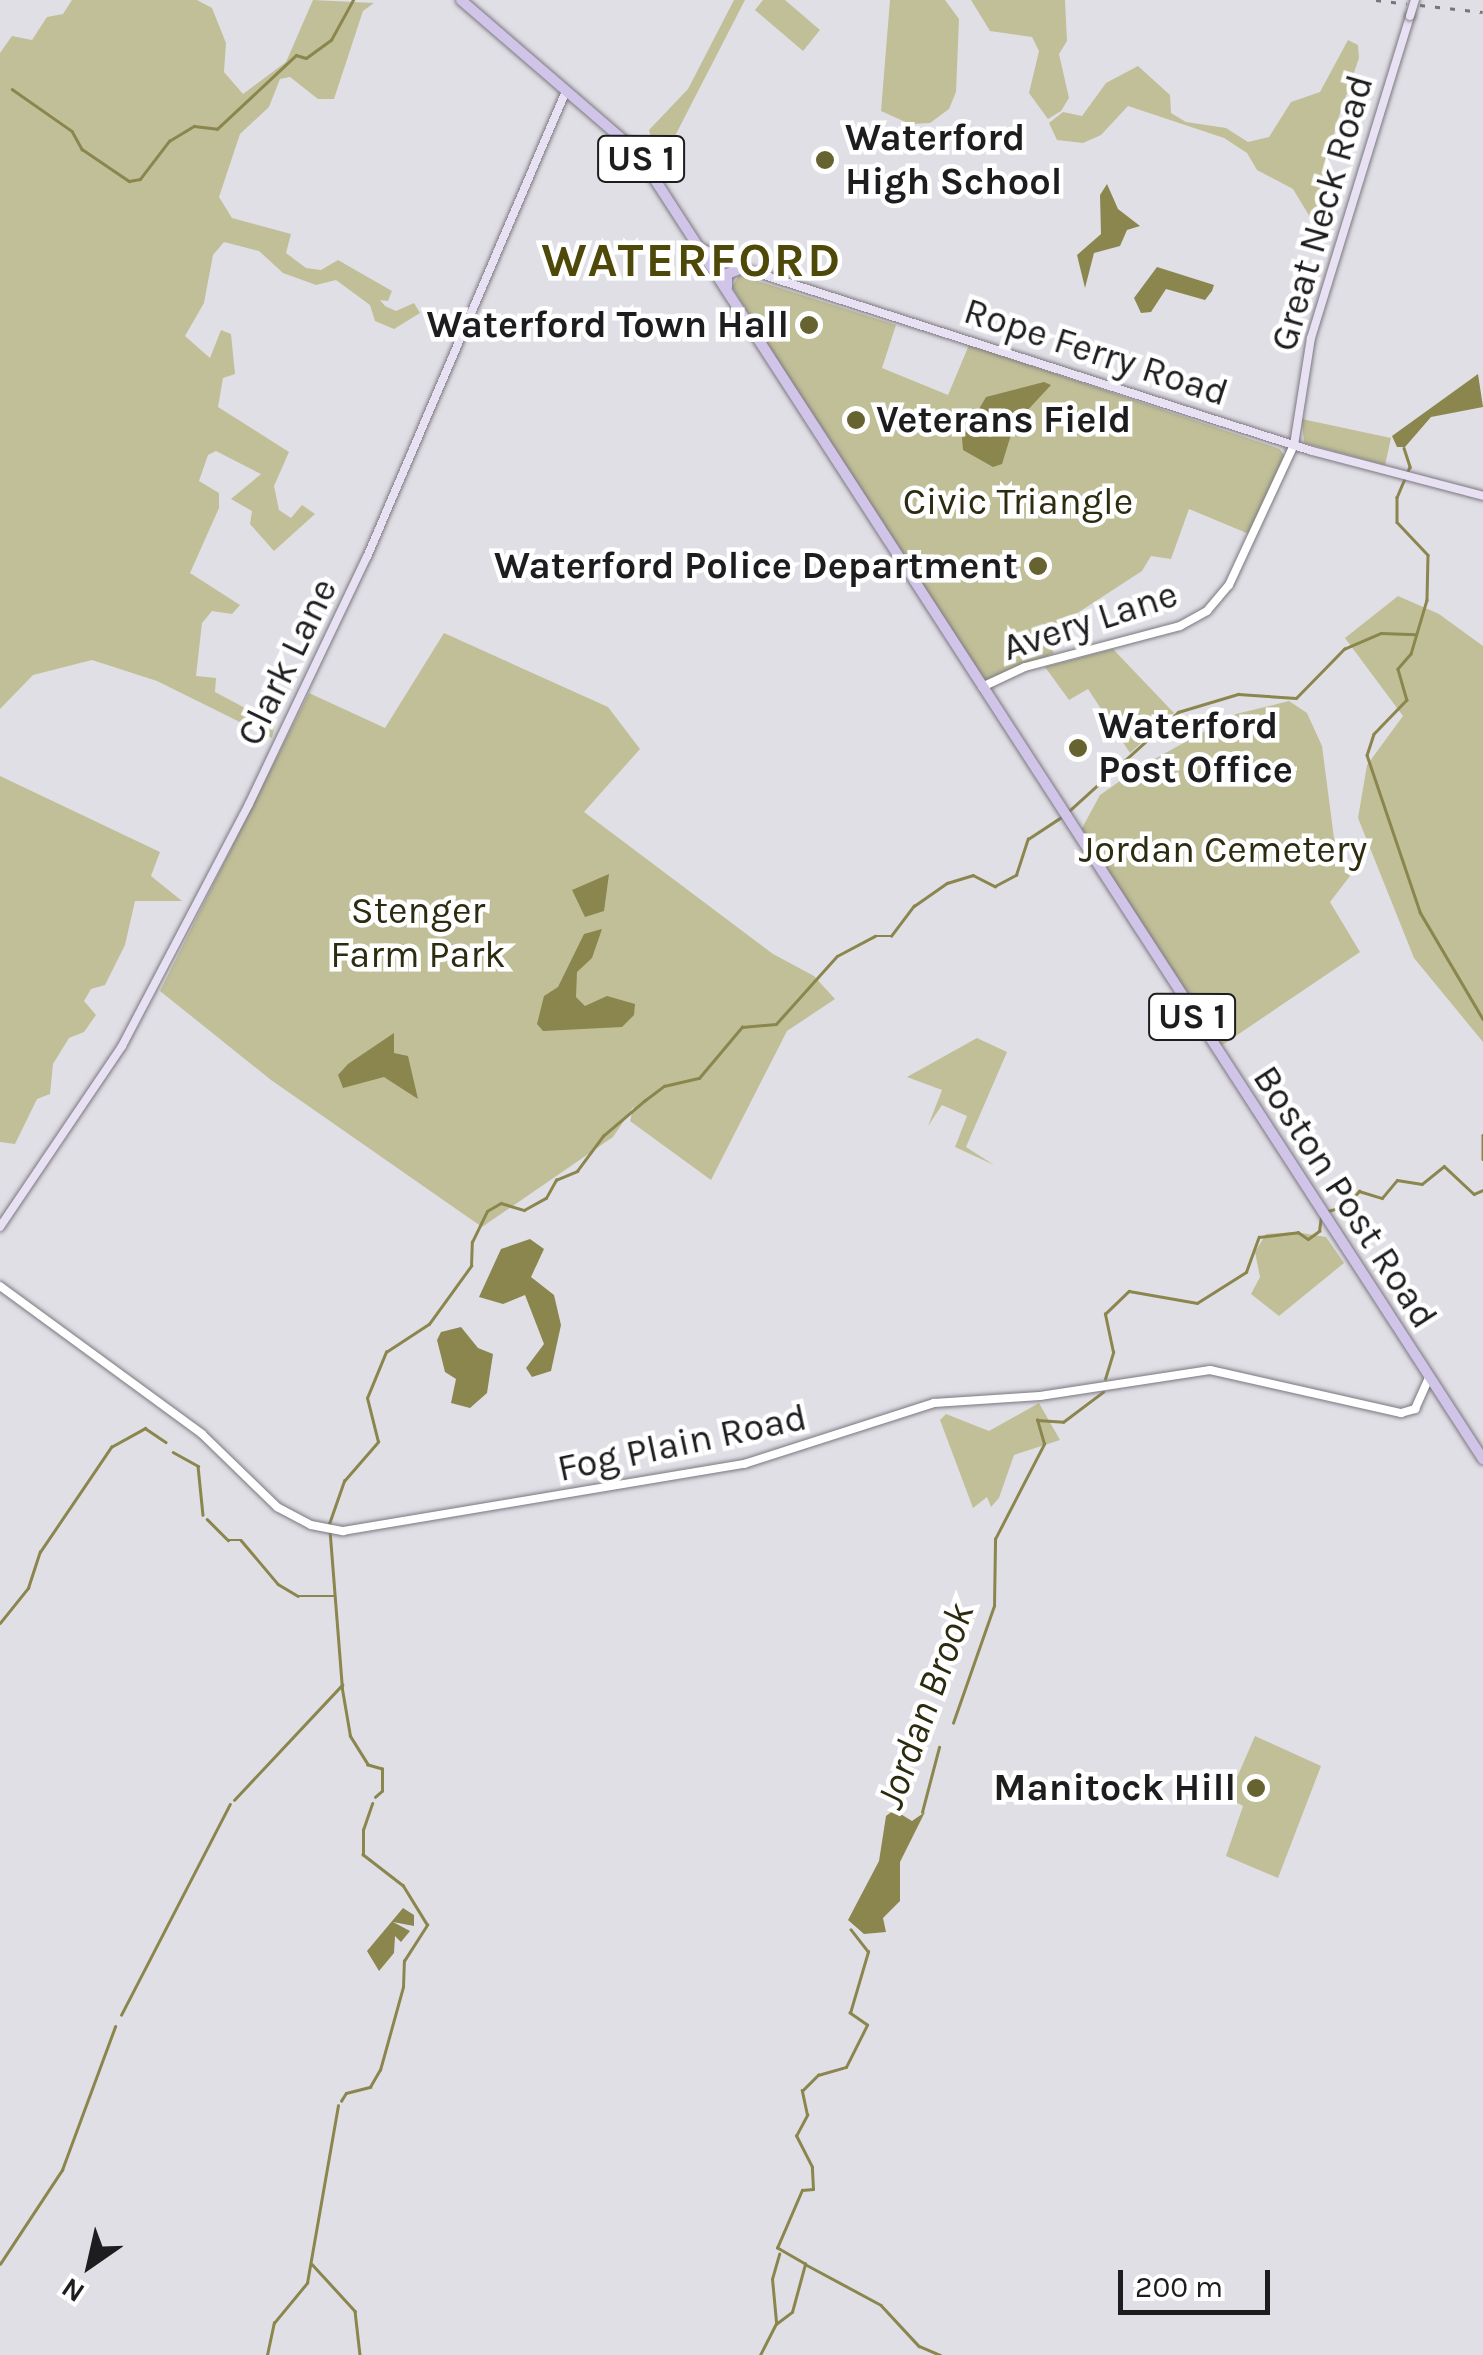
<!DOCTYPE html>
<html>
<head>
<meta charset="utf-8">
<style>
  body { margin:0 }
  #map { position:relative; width:1483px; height:2355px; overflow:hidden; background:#e1dfe6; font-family:Karla,sans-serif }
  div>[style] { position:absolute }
  .green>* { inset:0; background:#c1bf98 }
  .water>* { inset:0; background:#8a864d }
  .stream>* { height:2.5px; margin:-1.25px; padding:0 1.25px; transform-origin:1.25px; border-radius:1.25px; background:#8a864d }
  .roads { filter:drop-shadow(0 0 2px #7a787e) drop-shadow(0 0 2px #7a787e) }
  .tertiary>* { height:8px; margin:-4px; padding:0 4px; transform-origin:4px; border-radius:4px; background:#fff }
  .secondary>* { height:8px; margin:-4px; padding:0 4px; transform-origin:4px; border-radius:4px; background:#e8e1f4 }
  .primary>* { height:10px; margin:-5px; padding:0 5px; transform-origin:5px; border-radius:5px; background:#d1c4e9 }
  .rail>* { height:2.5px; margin-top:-1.25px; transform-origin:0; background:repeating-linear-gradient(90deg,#76757a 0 5px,transparent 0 15px) }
  .bridges { filter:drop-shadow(0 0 2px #7a787e) drop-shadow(0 0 2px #7a787e) }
  .secondary-bridge>* { height:8px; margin:-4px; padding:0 4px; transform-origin:4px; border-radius:4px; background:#e8e1f4 }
  .dots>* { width:28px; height:28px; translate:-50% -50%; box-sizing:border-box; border:5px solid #fff; border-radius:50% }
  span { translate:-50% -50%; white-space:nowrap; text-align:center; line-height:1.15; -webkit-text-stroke:9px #fff; paint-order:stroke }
  .shield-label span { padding:2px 8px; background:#fff; border:2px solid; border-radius:8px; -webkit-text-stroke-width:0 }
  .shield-label { font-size:35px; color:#1d1d1f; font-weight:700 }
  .poi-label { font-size:38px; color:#1d1d1f; font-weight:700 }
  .left { translate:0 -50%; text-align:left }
  .right { translate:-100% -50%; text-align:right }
  .street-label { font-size:38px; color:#1d1d1f }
  .park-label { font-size:38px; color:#2d2b10 }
  .water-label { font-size:40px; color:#2c2b0f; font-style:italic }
  .district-label { font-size:48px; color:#4e4909; font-weight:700; letter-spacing:2.5px }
  .north { position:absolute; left:40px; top:2215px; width:100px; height:100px; -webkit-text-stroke:8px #fff; paint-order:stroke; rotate:214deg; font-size:28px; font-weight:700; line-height:40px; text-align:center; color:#1d1d1f }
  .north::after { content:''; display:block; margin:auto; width:35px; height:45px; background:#1d1d1f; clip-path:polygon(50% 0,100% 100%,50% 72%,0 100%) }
  .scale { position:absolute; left:1118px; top:2270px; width:152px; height:45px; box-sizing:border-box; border:5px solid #1d1d1f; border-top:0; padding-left:12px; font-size:30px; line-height:35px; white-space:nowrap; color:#1d1d1f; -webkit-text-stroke:8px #fff; paint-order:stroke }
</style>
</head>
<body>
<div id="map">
  <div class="green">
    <div style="clip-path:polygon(72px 0,197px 0,212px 8px,226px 43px,224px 72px,243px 94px,286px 62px,313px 0,374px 3px,363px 11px,334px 99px,318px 99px,290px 77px,280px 79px,269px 107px,240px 134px,219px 197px,232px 218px,291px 234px,286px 253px,306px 268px,321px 270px,338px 260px,392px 291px,388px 301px,380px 300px,385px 306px,396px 311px,414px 303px,420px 313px,394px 329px,375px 321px,370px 305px,336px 280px,316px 285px,283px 273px,259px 251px,224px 242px,213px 255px,204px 303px,185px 336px,210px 358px,221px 330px,231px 334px,235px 374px,223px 378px,218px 407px,289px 452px,274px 486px,279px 510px,291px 518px,302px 505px,315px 514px,274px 551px,250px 524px,252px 511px,231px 499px,261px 474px,216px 451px,208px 455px,199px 481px,219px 493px,219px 508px,190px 573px,240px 605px,232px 614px,212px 611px,202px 623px,196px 676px,216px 678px,215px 692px,275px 724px,272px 738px,157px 681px,92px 660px,33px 675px,0 709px,0 53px,12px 36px,32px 40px,47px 17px,63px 14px)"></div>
    <div style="clip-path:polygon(734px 0,745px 0,659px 167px,649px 130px,688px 89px)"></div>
    <div style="clip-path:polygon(763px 0,785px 0,820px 30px,803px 51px,755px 10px)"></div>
    <div style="clip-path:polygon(890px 0,945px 0,959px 19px,956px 92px,949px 109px,930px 123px,910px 124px,881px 111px)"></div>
    <div style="clip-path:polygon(971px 0,1065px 0,1067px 41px,1059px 54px,1069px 98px,1061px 111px,1048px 119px,1029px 93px,1039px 51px,1032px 37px,990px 31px)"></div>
    <div style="clip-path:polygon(1348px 40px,1358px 45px,1359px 58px,1336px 125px,1316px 227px,1293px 189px,1257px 170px,1247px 153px,1224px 138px,1128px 106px,1101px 135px,1083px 143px,1057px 140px,1049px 123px,1063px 112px,1082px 116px,1106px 83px,1138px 66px,1170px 95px,1171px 113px,1186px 122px,1226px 128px,1248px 142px,1269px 137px,1291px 102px,1320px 92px)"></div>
    <div style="clip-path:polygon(739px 275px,896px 325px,882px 368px,948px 395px,969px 345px,1280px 449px,1286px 458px,1249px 534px,1189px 509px,1171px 559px,1151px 556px,1142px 571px,1042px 636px,1054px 653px,982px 687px,732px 287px)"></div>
    <div style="clip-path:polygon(1302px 419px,1391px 438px,1385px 465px,1304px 443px)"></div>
    <div style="clip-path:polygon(1398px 596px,1439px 614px,1483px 646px,1483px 1042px,1414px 958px,1358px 818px,1367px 765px,1403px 716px,1345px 638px)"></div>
    <div style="clip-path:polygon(444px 633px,608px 707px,640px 749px,584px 812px,773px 954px,814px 976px,835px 999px,787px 1031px,711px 1180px,630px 1121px,634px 1106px,613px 1137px,482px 1227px,271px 1080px,160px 991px,309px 693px,385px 728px)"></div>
    <div style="clip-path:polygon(1113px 649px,1174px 713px,1130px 753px,1088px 689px,1069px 700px,1045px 667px)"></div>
    <div style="clip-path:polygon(1289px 701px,1307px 713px,1322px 746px,1334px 838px,1350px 876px,1330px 902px,1360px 952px,1218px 1048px,1081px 830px,1100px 795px,1140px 767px,1236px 714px)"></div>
    <div style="clip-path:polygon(0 776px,160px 852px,151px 876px,182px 901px,135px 901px,125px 945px,105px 985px,91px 989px,84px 1001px,96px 1015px,84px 1032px,69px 1038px,53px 1064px,50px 1094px,37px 1099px,15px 1144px,0 1142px)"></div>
    <div style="clip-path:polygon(977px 1038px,1007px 1052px,966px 1147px,994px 1165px,955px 1147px,967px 1116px,942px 1105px,928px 1126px,942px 1090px,907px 1077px)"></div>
    <div style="clip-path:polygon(1296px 1232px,1326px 1237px,1344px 1263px,1279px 1316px,1251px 1294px,1260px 1277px,1255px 1252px,1266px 1234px)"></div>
    <div style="clip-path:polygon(1039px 1403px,1060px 1440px,1014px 1455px,999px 1498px,991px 1507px,987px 1497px,973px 1508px,940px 1420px,946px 1414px,989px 1431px)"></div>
    <div style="clip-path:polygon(1255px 1736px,1321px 1766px,1278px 1878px,1226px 1856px,1243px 1806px,1228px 1798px)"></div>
  </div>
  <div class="water">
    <div style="clip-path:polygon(1107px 184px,1118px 209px,1140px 226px,1127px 230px,1120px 246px,1094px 253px,1085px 288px,1077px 255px,1101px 234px,1100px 195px)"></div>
    <div style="clip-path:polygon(1157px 267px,1214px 285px,1212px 291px,1205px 300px,1166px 289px,1151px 312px,1141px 313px,1134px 298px)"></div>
    <div style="clip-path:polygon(1478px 374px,1483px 407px,1431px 417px,1405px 447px,1397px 447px,1392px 436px)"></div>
    <div style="clip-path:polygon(1044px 382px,1051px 385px,1014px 425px,1002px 464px,993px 467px,963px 450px,962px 438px,986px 397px)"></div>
    <div style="clip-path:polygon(609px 874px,604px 911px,585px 917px,572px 890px)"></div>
    <div style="clip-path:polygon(602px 929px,592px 958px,577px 972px,576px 997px,585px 1006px,607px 996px,635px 1004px,634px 1015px,622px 1027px,543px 1031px,537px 1024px,544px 996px,558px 987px,584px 934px)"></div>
    <div style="clip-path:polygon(394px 1033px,394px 1053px,408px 1056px,418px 1099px,384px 1077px,343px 1088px,338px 1075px,348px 1064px)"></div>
    <div style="clip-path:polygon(530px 1239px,544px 1249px,531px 1277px,554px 1295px,561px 1325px,551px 1371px,532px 1377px,526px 1368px,544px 1344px,525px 1295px,503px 1304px,479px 1297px,501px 1249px)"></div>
    <div style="clip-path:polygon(461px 1327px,478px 1348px,493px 1354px,487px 1393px,470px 1408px,451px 1403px,456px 1379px,445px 1372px,437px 1340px,441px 1332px)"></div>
    <div style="clip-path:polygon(894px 1810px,912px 1821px,925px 1812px,900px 1862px,900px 1901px,883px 1918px,886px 1932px,864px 1934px,848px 1920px,879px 1861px,886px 1816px)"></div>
    <div style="clip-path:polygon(403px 1908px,414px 1915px,414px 1926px,393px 1922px,410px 1931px,401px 1942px,395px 1936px,394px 1953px,379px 1971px,367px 1951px)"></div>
  </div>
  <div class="stream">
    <div style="left:12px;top:89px;width:73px;rotate:35deg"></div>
    <div style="left:72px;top:131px;width:21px;rotate:61deg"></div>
    <div style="left:82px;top:149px;width:57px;rotate:34.2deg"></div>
    <div style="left:129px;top:181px;width:11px;rotate:-10deg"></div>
    <div style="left:140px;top:179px;width:48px;rotate:-52.7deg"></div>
    <div style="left:169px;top:141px;width:29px;rotate:-31deg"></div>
    <div style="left:194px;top:126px;width:23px;rotate:7deg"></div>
    <div style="left:217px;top:129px;width:108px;rotate:-43.1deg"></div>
    <div style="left:296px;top:55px;width:10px;rotate:17deg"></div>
    <div style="left:306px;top:58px;width:31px;rotate:-36deg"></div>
    <div style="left:331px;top:40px;width:46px;rotate:-61.2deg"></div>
    <div style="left:1404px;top:448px;width:20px;rotate:72deg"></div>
    <div style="left:1410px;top:467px;width:33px;rotate:113deg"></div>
    <div style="left:1397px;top:497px;width:25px;rotate:90deg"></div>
    <div style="left:1397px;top:522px;width:45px;rotate:46.8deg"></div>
    <div style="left:1428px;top:555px;width:45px;rotate:91.3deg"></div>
    <div style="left:1427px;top:600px;width:56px;rotate:106.5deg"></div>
    <div style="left:1411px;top:654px;width:20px;rotate:131deg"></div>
    <div style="left:1398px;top:669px;width:32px;rotate:74deg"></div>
    <div style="left:1407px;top:700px;width:47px;rotate:134.1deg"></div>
    <div style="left:1374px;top:734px;width:22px;rotate:108deg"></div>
    <div style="left:1367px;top:755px;width:166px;rotate:71.3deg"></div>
    <div style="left:1420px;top:912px;width:124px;rotate:59.5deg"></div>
    <div style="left:1069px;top:811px;width:147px;rotate:-42.2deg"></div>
    <div style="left:1178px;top:712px;width:63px;rotate:-16.7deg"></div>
    <div style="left:1238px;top:694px;width:58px;rotate:3.9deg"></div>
    <div style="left:1296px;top:698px;width:69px;rotate:-45.6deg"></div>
    <div style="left:1344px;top:649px;width:40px;rotate:-23.4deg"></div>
    <div style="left:1381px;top:633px;width:34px;rotate:2deg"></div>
    <div style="left:1483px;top:1135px;width:24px;rotate:90deg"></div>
    <div style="left:1328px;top:1211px;width:19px;rotate:-16deg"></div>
    <div style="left:1346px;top:1206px;width:20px;rotate:-49deg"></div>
    <div style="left:1359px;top:1191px;width:24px;rotate:17deg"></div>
    <div style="left:1382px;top:1198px;width:23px;rotate:-50deg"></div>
    <div style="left:1397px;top:1180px;width:25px;rotate:9deg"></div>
    <div style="left:1422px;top:1184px;width:28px;rotate:-39deg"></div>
    <div style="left:1444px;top:1166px;width:41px;rotate:43deg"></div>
    <div style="left:1474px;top:1194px;width:10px;rotate:-24deg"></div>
    <div style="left:1105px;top:1379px;width:28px;rotate:-73deg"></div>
    <div style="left:1113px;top:1352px;width:39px;rotate:-102deg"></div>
    <div style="left:1105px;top:1314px;width:33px;rotate:-44deg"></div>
    <div style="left:1129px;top:1291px;width:69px;rotate:10deg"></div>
    <div style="left:1197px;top:1303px;width:58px;rotate:-32.3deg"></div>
    <div style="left:1246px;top:1272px;width:37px;rotate:-70deg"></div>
    <div style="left:1259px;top:1237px;width:39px;rotate:-7deg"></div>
    <div style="left:1298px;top:1232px;width:12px;rotate:35deg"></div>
    <div style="left:1308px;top:1239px;width:14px;rotate:-36deg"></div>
    <div style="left:1319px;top:1231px;width:15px;rotate:-82deg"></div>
    <div style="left:173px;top:1452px;width:29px;rotate:29deg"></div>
    <div style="left:198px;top:1466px;width:49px;rotate:84.2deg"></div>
    <div style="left:207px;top:1519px;width:30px;rotate:45deg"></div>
    <div style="left:228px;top:1540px;width:13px"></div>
    <div style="left:241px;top:1540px;width:57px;rotate:49.9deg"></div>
    <div style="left:278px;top:1584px;width:23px;rotate:31deg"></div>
    <div style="left:298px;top:1596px;width:36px"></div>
    <div style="left:0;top:1623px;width:45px;rotate:-51.3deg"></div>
    <div style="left:28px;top:1588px;width:38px;rotate:-72deg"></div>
    <div style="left:40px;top:1552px;width:127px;rotate:-55.9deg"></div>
    <div style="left:111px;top:1447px;width:39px;rotate:-29deg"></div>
    <div style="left:145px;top:1428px;width:25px;rotate:34deg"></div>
    <div style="left:953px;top:1723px;width:124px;rotate:-70.7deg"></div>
    <div style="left:994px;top:1606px;width:67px;rotate:-89.1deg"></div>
    <div style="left:995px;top:1539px;width:107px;rotate:-62.7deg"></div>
    <div style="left:1044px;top:1444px;width:25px;rotate:-106deg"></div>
    <div style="left:1037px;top:1420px;width:26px;rotate:4deg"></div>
    <div style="left:1063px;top:1422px;width:50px;rotate:-36.9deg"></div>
    <div style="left:375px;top:1797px;width:9px;rotate:-41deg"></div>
    <div style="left:382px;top:1791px;width:22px;rotate:-90deg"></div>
    <div style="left:382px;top:1769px;width:15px;rotate:-164deg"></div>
    <div style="left:368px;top:1765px;width:34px;rotate:-122deg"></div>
    <div style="left:350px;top:1736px;width:48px;rotate:-99.7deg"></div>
    <div style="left:342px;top:1689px;width:166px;rotate:-94.5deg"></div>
    <div style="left:329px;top:1524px;width:46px;rotate:-70.8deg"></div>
    <div style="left:344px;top:1481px;width:52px;rotate:-48.9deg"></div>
    <div style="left:378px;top:1442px;width:45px;rotate:-104deg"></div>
    <div style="left:367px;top:1398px;width:50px;rotate:-67.6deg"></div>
    <div style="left:386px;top:1352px;width:51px;rotate:-33.1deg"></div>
    <div style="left:429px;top:1324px;width:72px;rotate:-54.1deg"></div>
    <div style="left:471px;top:1266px;width:24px;rotate:-88deg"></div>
    <div style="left:472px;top:1242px;width:34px;rotate:-64deg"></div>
    <div style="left:487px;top:1211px;width:16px;rotate:-30deg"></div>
    <div style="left:501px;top:1203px;width:24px;rotate:17deg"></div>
    <div style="left:524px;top:1210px;width:25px;rotate:-29deg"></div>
    <div style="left:546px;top:1198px;width:21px;rotate:-61deg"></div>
    <div style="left:556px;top:1180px;width:23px;rotate:-23deg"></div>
    <div style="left:577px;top:1171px;width:44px;rotate:-53.4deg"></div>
    <div style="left:603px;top:1136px;width:54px;rotate:-40.5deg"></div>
    <div style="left:644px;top:1101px;width:25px;rotate:-37deg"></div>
    <div style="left:664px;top:1086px;width:36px;rotate:-13deg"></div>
    <div style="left:699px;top:1078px;width:67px;rotate:-49.9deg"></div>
    <div style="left:742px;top:1027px;width:34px;rotate:-5deg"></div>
    <div style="left:776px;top:1024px;width:91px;rotate:-48.1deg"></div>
    <div style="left:837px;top:956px;width:43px;rotate:-27.8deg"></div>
    <div style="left:875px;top:936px;width:16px"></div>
    <div style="left:891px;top:936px;width:38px;rotate:-53deg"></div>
    <div style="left:914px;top:906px;width:40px;rotate:-34.9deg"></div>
    <div style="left:947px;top:883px;width:27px;rotate:-17deg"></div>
    <div style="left:973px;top:875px;width:25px;rotate:27deg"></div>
    <div style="left:995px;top:886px;width:24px;rotate:-28deg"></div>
    <div style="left:1016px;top:875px;width:38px;rotate:-72deg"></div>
    <div style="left:1028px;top:839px;width:42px;rotate:-33.3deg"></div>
    <div style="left:234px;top:1800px;width:158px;rotate:-46.8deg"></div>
    <div style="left:922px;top:1812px;width:67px;rotate:-75.3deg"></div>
    <div style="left:121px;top:2015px;width:237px;rotate:-62.7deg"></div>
    <div style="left:341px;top:2101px;width:9px;rotate:-58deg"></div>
    <div style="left:346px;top:2093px;width:25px;rotate:-14deg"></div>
    <div style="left:370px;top:2087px;width:20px;rotate:-60deg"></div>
    <div style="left:380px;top:2070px;width:86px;rotate:-74.5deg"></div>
    <div style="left:403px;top:1987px;width:26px;rotate:-88deg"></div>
    <div style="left:404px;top:1961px;width:43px;rotate:-57.4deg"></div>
    <div style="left:427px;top:1925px;width:46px;rotate:-121.6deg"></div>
    <div style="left:403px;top:1886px;width:51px;rotate:-142.2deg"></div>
    <div style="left:363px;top:1855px;width:25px;rotate:-90deg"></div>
    <div style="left:363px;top:1830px;width:28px;rotate:-71deg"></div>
    <div style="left:0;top:2264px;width:113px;rotate:-56.6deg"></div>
    <div style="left:62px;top:2170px;width:153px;rotate:-69.7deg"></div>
    <div style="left:312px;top:2264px;width:64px;rotate:47.5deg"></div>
    <div style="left:355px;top:2311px;width:44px;rotate:83.5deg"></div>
    <div style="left:805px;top:2264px;width:86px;rotate:28.3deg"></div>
    <div style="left:881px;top:2305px;width:56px;rotate:47.2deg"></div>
    <div style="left:919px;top:2346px;width:23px;rotate:23deg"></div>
    <div style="left:776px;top:2322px;width:43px;rotate:-95.3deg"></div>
    <div style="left:772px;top:2279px;width:26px;rotate:-74deg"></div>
    <div style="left:267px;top:2355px;width:33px;rotate:-78deg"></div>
    <div style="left:274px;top:2323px;width:52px;rotate:-50.5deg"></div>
    <div style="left:307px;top:2283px;width:180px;rotate:-80.1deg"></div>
    <div style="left:760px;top:2355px;width:35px;rotate:-63deg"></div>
    <div style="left:776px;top:2324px;width:20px;rotate:-37deg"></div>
    <div style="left:792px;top:2312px;width:50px;rotate:-74.8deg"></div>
    <div style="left:805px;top:2264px;width:32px;rotate:-150deg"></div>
    <div style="left:777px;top:2248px;width:63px;rotate:-66.7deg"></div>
    <div style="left:802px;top:2190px;width:11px;rotate:-5deg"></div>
    <div style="left:813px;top:2189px;width:22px;rotate:-93deg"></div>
    <div style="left:812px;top:2167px;width:35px;rotate:-117deg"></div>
    <div style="left:796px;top:2136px;width:24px;rotate:-62deg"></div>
    <div style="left:807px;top:2115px;width:25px;rotate:-102deg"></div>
    <div style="left:802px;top:2091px;width:23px;rotate:-45deg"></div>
    <div style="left:818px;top:2075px;width:29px;rotate:-16deg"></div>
    <div style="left:846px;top:2067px;width:47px;rotate:-63.4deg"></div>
    <div style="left:867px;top:2025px;width:21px;rotate:-145deg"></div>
    <div style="left:850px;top:2013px;width:64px;rotate:-73.6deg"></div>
    <div style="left:868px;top:1952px;width:28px;rotate:-128deg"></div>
  </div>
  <div class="roads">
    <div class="tertiary">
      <div style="left:982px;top:687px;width:47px;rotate:-24.9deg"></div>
      <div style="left:1025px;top:667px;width:160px;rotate:-14.8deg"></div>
      <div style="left:1180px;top:626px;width:31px;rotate:-29deg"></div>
      <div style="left:1207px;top:611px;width:34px;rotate:-50deg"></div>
      <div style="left:1229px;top:585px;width:154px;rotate:-65.1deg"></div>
      <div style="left:0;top:1286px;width:250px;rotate:36.2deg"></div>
      <div style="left:202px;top:1434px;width:105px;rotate:44.2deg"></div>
      <div style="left:277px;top:1507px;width:38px;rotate:28deg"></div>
      <div style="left:311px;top:1525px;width:33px;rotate:11deg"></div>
      <div style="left:343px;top:1531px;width:407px;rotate:-9.5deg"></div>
      <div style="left:744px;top:1464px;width:200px;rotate:-17.8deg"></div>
      <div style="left:934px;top:1403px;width:106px;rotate:-3.8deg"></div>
      <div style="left:1040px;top:1396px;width:172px;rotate:-8.7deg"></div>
      <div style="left:1210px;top:1370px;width:196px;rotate:12.7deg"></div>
      <div style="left:1401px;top:1413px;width:15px;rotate:-16deg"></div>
      <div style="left:1415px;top:1409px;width:32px;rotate:-66deg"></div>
    </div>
    <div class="secondary">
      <div style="left:702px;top:248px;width:45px;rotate:26.6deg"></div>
      <div style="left:742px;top:268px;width:599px;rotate:17.8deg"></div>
      <div style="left:1312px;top:451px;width:177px;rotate:14.7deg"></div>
      <div style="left:1294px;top:445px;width:108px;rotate:-81deg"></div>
      <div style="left:1311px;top:338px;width:337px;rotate:-72.9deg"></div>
      <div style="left:0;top:1227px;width:218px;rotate:-56deg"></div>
      <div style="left:122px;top:1046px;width:273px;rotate:-62.3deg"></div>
      <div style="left:249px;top:804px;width:274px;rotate:-64.5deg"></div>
      <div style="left:367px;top:557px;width:507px;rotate:-66.88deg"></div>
    </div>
    <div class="primary">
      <div style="left:461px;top:0;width:233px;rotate:40.8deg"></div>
      <div style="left:637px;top:152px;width:1557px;rotate:57.09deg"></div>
      <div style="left:727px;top:287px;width:13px;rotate:-90deg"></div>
      <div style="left:727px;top:274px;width:16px;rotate:-22deg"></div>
    </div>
  </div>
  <div class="rail">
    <div style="left:1376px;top:0;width:31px;rotate:7deg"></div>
    <div style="left:1420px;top:5px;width:63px;rotate:6.3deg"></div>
  </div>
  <div class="bridges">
    <div class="secondary-bridge">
      <div style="left:1410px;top:16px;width:17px;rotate:-73deg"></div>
    </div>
  </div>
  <div class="dots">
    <div style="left:825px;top:160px;background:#666330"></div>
    <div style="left:809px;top:325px;background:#666330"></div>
    <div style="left:856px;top:420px;background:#666330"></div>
    <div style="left:1038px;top:566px;background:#666330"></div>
    <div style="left:1078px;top:748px;background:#666330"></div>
    <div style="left:1256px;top:1788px;background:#666330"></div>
  </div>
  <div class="shield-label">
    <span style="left:641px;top:159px">US 1</span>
    <span style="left:1192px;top:1017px">US 1</span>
  </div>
  <div class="poi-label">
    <span class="left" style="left:845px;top:160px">Waterford<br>High School</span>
    <span class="right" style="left:789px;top:325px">Waterford Town Hall</span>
    <span class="left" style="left:876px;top:420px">Veterans Field</span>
    <span class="right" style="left:1018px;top:566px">Waterford Police Department</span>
    <span class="left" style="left:1098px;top:748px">Waterford<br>Post Office</span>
    <span class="right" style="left:1236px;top:1788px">Manitock Hill</span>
  </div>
  <div class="street-label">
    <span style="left:1322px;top:213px;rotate:-74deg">Great Neck Road</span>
    <span style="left:1096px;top:352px;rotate:18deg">Rope Ferry Road</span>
    <span style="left:1090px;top:621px;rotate:-18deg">Avery Lane</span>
    <span style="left:287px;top:662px;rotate:-64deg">Clark Lane</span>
    <span style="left:1345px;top:1197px;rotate:57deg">Boston Post Road</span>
    <span style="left:682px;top:1443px;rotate:-12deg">Fog Plain Road</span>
  </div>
  <div class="park-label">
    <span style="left:1018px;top:502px">Civic Triangle</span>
    <span style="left:1223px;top:850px">Jordan Cemetery</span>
    <span style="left:418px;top:933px">Stenger<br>Farm Park</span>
  </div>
  <div class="water-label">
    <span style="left:925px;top:1706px;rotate:-70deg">Jordan Brook</span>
  </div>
  <div class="district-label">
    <span style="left:692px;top:261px">WATERFORD</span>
  </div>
  <div class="north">N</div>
  <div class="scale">200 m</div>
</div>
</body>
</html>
